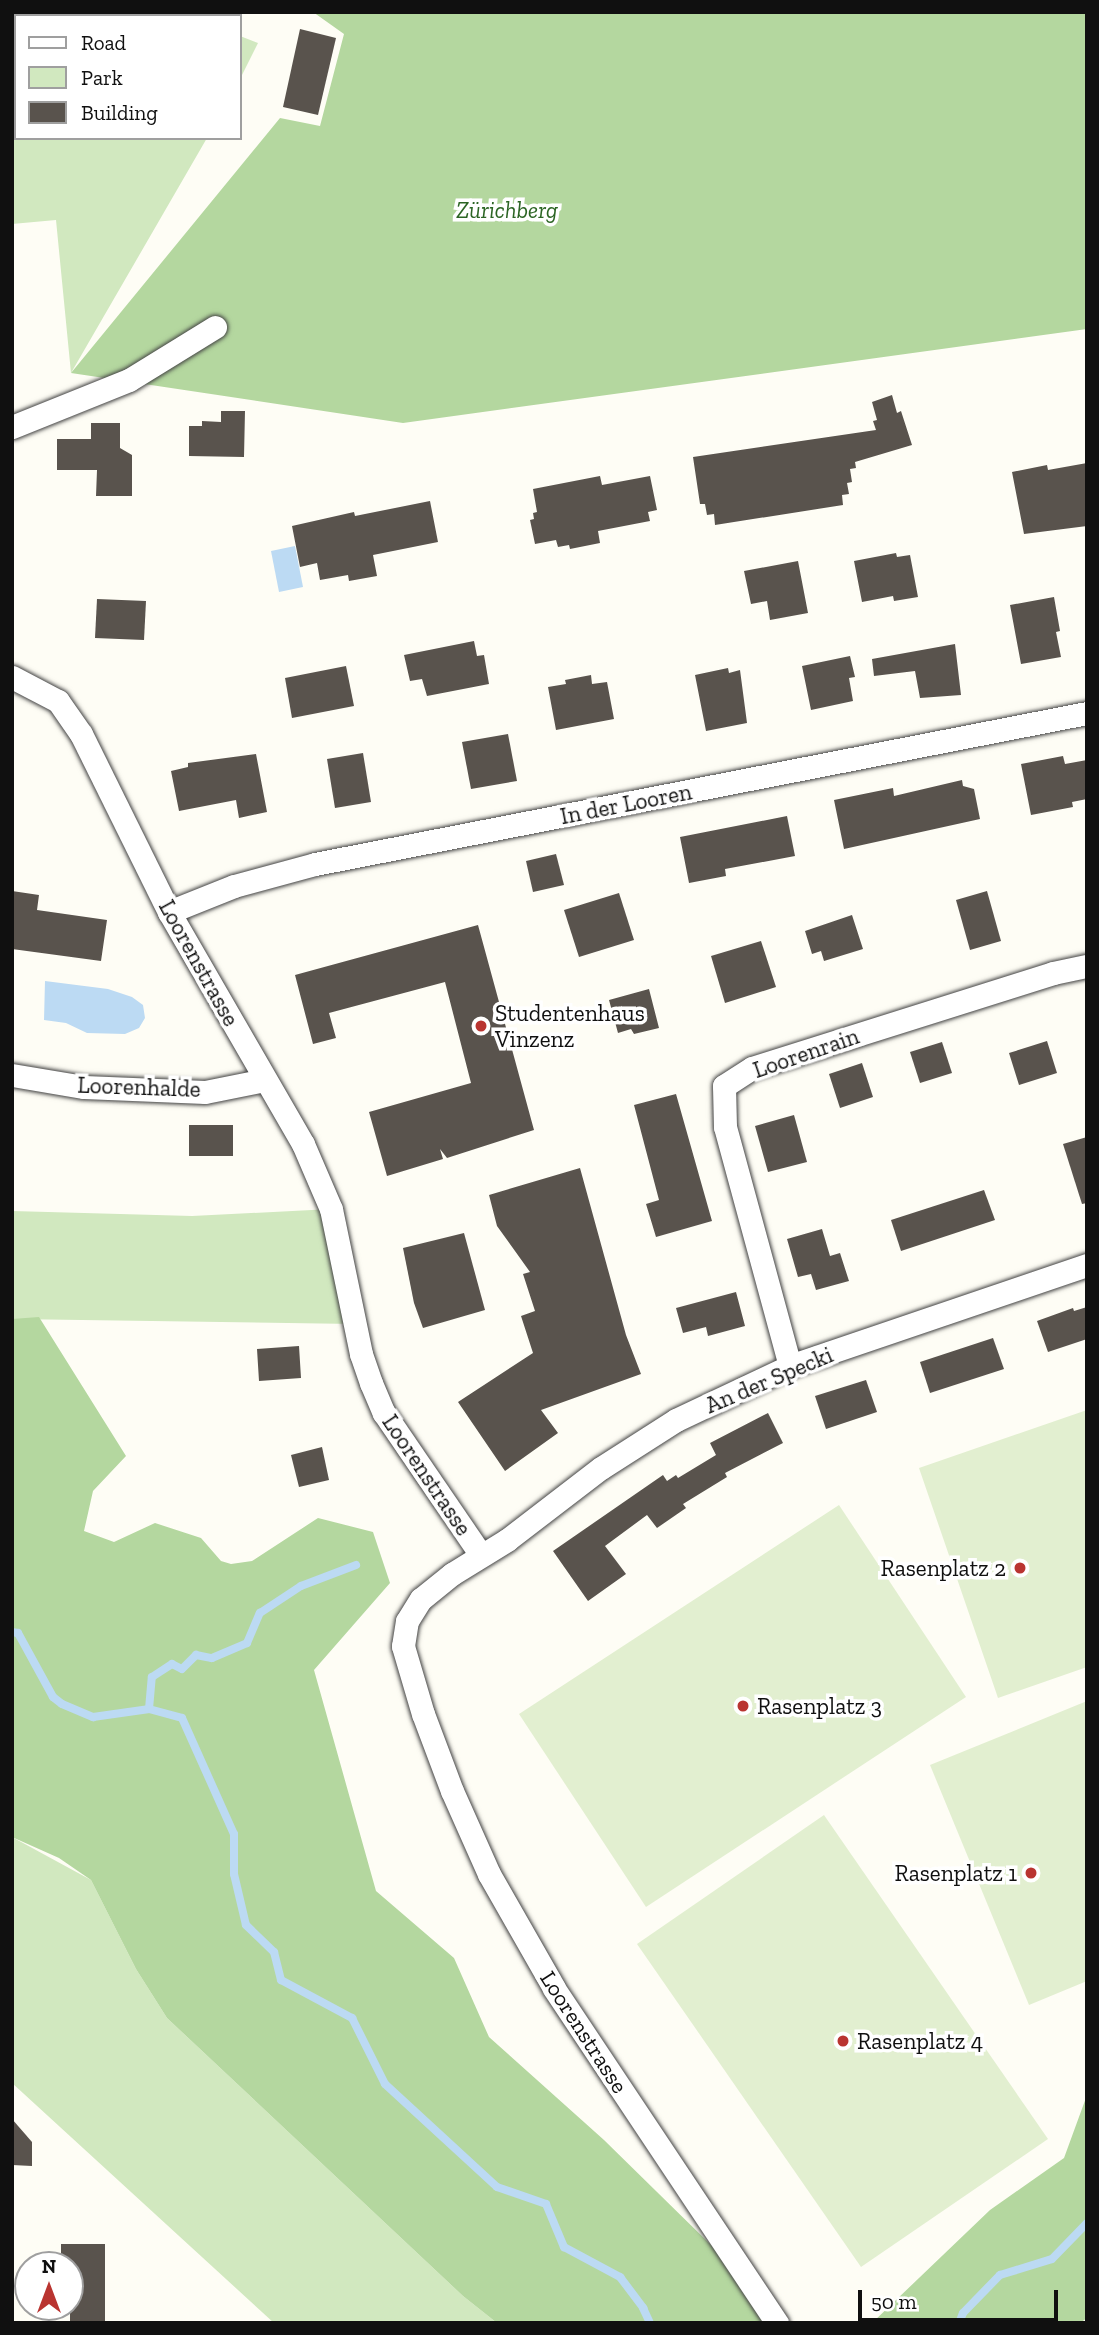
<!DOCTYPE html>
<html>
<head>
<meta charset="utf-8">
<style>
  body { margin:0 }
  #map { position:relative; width:1099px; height:2335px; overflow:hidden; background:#fefdf5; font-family:"Zilla Slab",serif }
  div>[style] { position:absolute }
  .green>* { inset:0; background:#d1e8bf }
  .forest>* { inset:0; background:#b4d79f }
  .pitch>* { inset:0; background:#e2efd0 }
  .water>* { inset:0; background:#bcdaf3 }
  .stream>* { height:8px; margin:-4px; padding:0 4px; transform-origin:4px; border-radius:4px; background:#bcdaf3 }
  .building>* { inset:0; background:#59534d }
  .roads { filter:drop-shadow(0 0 2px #434343) drop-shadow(0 0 2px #434343) }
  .street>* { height:23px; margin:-11.5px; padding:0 11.5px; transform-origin:11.5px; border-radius:11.5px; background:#fff }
  .dots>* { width:19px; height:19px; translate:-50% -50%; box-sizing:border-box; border:4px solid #fff; border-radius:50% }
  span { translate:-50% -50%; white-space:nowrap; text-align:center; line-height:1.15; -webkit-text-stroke:7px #fff; paint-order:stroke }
  .park-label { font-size:23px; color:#2c6524; font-style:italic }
  .street-label { font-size:23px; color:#101010 }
  .poi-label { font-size:23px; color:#101010 }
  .left { translate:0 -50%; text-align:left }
  .right { translate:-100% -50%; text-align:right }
  .frame { position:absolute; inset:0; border:14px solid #101010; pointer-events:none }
  .legend { position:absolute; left:14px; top:14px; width:228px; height:126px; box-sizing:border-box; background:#fff; border:2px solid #9f9f9f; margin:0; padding:9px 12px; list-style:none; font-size:21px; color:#101010 }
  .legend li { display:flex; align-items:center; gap:14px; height:35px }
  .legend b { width:35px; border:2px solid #9f9f9f }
  .north { position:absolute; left:14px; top:2251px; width:70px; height:70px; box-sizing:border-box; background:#fff; border:2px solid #9f9f9f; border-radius:50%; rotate:0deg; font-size:19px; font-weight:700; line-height:28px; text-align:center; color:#101010 }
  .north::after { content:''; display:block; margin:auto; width:24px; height:32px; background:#b93430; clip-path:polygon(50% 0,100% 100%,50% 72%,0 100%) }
  .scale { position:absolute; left:858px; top:2290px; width:200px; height:32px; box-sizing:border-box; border:4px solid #101010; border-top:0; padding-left:9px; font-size:21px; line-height:24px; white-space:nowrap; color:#101010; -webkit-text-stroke:5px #fff; paint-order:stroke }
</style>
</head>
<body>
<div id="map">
  <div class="green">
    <div style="clip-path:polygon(12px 12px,173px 12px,183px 16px,16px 16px,16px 138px,207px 138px,71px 373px,56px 220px,12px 224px)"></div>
    <div style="clip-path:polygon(240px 36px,258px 43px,240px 79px)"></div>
    <div style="clip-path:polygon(331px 1209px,355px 1324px,12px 1319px,12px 1211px,192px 1216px)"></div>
    <div style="clip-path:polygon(12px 1837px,91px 1880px,136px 1969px,167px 2018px,463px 2296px,497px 2323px,274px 2323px,12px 2083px)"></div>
  </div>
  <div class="forest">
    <div style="clip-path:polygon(313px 12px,1087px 12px,1087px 329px,403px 423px,71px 373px,280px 118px,320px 126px,344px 34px)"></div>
    <div style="clip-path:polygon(39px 1317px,126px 1456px,93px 1491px,84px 1531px,114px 1542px,155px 1523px,201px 1538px,221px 1561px,231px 1564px,252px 1561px,318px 1518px,373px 1532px,390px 1583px,314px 1670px,376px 1891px,454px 1958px,489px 2037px,604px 2140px,761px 2294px,777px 2323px,497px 2323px,463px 2296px,167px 2018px,136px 1969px,91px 1880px,59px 1858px,12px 1837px,12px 1319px)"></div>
    <div style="clip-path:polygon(1087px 2095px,1087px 2318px,1080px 2323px,872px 2323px,990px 2210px,1064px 2158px)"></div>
  </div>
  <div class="pitch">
    <div style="clip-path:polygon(1087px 1410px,1087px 1667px,998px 1698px,919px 1468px)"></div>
    <div style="clip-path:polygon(839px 1505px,966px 1697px,646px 1907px,519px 1714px)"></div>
    <div style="clip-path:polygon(1087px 1701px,1087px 1981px,1029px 2005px,930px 1765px)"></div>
    <div style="clip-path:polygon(824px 1815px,1048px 2139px,861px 2267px,637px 1944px)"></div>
  </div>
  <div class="water">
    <div style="clip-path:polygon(295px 546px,303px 587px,279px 592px,271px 551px)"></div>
    <div style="clip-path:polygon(45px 981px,108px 989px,132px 997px,143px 1005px,145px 1018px,139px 1028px,125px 1034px,87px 1033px,66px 1023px,44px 1020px)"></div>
  </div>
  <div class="stream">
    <div style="left:12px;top:1632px;width:6px;rotate:9deg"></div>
    <div style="left:18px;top:1633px;width:73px;rotate:61.3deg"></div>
    <div style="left:53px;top:1697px;width:11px;rotate:38deg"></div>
    <div style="left:62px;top:1704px;width:34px;rotate:23deg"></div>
    <div style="left:93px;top:1717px;width:57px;rotate:-8.1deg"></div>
    <div style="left:149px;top:1709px;width:34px;rotate:15deg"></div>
    <div style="left:182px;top:1718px;width:127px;rotate:65.9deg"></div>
    <div style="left:234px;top:1834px;width:40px;rotate:90deg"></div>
    <div style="left:234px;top:1874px;width:52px;rotate:76.8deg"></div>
    <div style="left:246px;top:1925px;width:39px;rotate:44deg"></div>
    <div style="left:274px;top:1952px;width:29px;rotate:76deg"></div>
    <div style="left:281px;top:1980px;width:81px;rotate:28.2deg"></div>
    <div style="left:352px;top:2018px;width:74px;rotate:63.4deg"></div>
    <div style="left:385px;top:2084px;width:152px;rotate:42.6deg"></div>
    <div style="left:497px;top:2187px;width:52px;rotate:19.1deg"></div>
    <div style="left:546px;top:2204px;width:47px;rotate:67.3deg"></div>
    <div style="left:564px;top:2247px;width:64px;rotate:28.2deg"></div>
    <div style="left:620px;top:2277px;width:39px;rotate:53deg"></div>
    <div style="left:643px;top:2308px;width:17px;rotate:65deg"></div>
    <div style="left:149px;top:1709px;width:32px;rotate:-85deg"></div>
    <div style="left:152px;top:1677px;width:24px;rotate:-33deg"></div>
    <div style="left:172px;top:1664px;width:11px;rotate:27deg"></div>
    <div style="left:182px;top:1669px;width:20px;rotate:-45deg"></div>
    <div style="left:196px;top:1655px;width:16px;rotate:11deg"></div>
    <div style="left:212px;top:1658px;width:38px;rotate:-23deg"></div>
    <div style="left:247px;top:1643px;width:33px;rotate:-67deg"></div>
    <div style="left:260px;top:1613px;width:49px;rotate:-33.4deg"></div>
    <div style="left:301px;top:1586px;width:59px;rotate:-20.9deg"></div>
    <div style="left:959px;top:2323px;width:11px;rotate:-68deg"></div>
    <div style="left:963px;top:2313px;width:53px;rotate:-45.8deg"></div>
    <div style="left:1000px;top:2275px;width:54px;rotate:-17.1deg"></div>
    <div style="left:1052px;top:2259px;width:50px;rotate:-45.8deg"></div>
  </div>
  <div class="building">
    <div style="clip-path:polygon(300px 29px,336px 38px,318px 115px,283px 107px)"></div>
    <div style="clip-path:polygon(892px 395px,897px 413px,901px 411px,912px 445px,855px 462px,856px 468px,850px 469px,852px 482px,847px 483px,849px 494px,842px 495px,843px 505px,715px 525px,714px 514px,707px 515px,705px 504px,700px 504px,693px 457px,876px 430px,873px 421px,877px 420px,872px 402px)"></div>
    <div style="clip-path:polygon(221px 411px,245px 411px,244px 457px,189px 456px,189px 426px,202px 426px,202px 421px,221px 422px)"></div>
    <div style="clip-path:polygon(91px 423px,120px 423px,120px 448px,132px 455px,132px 496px,96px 496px,97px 470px,57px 470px,57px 439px,91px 439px)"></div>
    <div style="clip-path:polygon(1087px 463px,1087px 526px,1024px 534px,1012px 472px,1047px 465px,1048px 470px)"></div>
    <div style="clip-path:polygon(600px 476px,602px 485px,650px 476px,657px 510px,648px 512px,650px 521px,598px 531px,600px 543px,570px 549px,569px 545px,558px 547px,556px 540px,535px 544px,530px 520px,534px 519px,533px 513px,537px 512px,533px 489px)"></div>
    <div style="clip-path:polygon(430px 501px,438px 542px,373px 555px,377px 576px,349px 581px,348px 575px,320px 580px,317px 563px,300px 567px,292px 526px,354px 512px,355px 516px)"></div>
    <div style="clip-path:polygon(896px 553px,897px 557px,910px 555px,918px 597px,894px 601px,893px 596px,862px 602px,854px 561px)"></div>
    <div style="clip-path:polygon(798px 561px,808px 613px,770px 620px,767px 601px,751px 604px,744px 571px)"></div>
    <div style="clip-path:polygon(1054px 597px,1060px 631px,1056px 632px,1061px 657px,1021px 664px,1010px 605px)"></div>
    <div style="clip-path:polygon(97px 599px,146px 601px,144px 640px,95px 638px)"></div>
    <div style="clip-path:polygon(474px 641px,477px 656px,484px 655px,489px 684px,427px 696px,422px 679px,410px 681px,404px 655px)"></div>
    <div style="clip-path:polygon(955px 644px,961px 695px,920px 698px,915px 671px,874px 676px,872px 659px)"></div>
    <div style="clip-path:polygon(850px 656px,855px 677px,849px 678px,853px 701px,811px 710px,802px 666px)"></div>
    <div style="clip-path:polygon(346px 666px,354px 706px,292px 718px,285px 678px)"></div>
    <div style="clip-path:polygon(728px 668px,729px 673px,740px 670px,747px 723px,706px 731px,695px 675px)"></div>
    <div style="clip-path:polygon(591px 675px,592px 684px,607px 682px,614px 719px,556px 730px,548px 687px,566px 684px,565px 680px)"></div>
    <div style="clip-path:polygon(508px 734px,517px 781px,471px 789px,462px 742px)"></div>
    <div style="clip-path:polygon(363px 753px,371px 802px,335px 808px,327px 759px)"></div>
    <div style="clip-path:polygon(256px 754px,267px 812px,239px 818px,236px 800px,179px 811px,171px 771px,188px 767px,188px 763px)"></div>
    <div style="clip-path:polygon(1063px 756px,1065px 764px,1087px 760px,1087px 799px,1072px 802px,1073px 807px,1031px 815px,1021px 764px)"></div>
    <div style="clip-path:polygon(962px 780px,963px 786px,974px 789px,980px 819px,844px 849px,834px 800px,893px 788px,894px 796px)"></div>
    <div style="clip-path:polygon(787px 816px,795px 856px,725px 869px,726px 876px,689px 883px,680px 837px)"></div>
    <div style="clip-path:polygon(556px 854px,564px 885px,533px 892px,526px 861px)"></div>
    <div style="clip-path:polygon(12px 891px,39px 895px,37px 910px,107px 920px,101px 961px,12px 949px)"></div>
    <div style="clip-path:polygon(987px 891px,1001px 941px,970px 950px,956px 900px)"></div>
    <div style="clip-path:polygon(619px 893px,634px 940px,579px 957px,564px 910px)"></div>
    <div style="clip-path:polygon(852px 915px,863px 949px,824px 961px,821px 951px,812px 954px,805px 931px)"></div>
    <div style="clip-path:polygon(478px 925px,534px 1130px,447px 1158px,440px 1149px,443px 1159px,387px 1176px,369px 1112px,471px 1083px,445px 982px,329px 1013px,336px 1038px,313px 1044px,295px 975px)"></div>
    <div style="clip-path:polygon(761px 941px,776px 987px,725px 1003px,711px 956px)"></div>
    <div style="clip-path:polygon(649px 989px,659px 1028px,634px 1034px,631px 1029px,618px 1033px,609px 1000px)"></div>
    <div style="clip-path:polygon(1047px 1041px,1057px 1073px,1019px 1085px,1009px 1053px)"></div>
    <div style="clip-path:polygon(942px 1042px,952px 1073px,920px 1083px,910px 1052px)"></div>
    <div style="clip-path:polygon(862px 1063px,873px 1097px,840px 1108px,829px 1074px)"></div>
    <div style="clip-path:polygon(676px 1094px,712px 1221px,656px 1237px,646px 1204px,659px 1200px,634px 1105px)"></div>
    <div style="clip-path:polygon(794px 1115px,807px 1162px,768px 1172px,755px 1126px)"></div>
    <div style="clip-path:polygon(189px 1125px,233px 1125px,233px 1156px,189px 1156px)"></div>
    <div style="clip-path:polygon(1087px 1137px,1087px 1203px,1082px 1204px,1063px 1144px)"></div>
    <div style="clip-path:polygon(580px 1168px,626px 1335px,641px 1374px,541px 1410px,558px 1433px,505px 1471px,458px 1402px,533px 1353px,521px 1316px,535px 1311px,523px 1274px,530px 1272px,497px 1226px,489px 1195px)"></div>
    <div style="clip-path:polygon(984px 1190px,995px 1220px,901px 1251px,891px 1220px)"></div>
    <div style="clip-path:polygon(822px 1229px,830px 1256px,840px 1253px,849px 1281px,816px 1290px,811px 1274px,798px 1277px,787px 1239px)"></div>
    <div style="clip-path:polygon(464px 1233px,485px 1310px,423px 1328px,414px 1303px,403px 1248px)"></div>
    <div style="clip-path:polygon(736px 1292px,745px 1326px,708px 1336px,706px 1327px,683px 1333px,676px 1308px)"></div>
    <div style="clip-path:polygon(1087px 1307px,1087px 1339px,1048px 1352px,1037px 1321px,1073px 1308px,1074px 1311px)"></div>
    <div style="clip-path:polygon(993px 1338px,1004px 1369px,930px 1393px,920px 1362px)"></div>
    <div style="clip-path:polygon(299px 1346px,301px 1378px,259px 1381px,257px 1349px)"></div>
    <div style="clip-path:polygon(866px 1380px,877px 1412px,826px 1429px,815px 1396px)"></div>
    <div style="clip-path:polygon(768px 1413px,783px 1443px,725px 1473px,727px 1477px,683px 1504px,686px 1508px,657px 1528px,647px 1515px,605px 1546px,626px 1574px,588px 1601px,553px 1551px,663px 1475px,667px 1481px,676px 1475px,678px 1478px,716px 1455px,710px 1443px)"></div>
    <div style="clip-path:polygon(322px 1447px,329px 1480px,299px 1487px,291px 1455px)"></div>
    <div style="clip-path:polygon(12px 2119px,32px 2142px,32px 2166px,12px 2165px)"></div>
    <div style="clip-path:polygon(61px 2244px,105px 2244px,105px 2323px,70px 2323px,70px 2265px,61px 2265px)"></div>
  </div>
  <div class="roads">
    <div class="street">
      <div style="left:12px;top:427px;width:126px;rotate:-21.9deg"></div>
      <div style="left:129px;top:380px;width:101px;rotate:-31.6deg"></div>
      <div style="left:12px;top:677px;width:52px;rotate:27.6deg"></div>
      <div style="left:58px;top:701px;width:40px;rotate:55.1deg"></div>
      <div style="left:81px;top:734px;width:199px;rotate:63.7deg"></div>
      <div style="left:169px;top:912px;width:268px;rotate:60deg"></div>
      <div style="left:303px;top:1144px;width:71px;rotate:66.7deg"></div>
      <div style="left:331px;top:1209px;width:148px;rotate:78.3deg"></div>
      <div style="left:361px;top:1354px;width:31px;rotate:71deg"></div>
      <div style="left:371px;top:1383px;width:33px;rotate:67deg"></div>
      <div style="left:384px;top:1413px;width:172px;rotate:55.7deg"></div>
      <div style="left:169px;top:912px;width:70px;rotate:-21.8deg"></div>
      <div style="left:234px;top:886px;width:84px;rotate:-15.2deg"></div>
      <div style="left:315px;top:864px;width:787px;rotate:-11.07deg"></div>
      <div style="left:12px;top:1075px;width:73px;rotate:9.5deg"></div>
      <div style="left:84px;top:1087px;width:121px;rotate:2.4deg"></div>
      <div style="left:205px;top:1092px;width:61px;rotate:-11.3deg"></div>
      <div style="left:790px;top:1366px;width:248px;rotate:-105.2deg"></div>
      <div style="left:725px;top:1127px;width:41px;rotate:-91.4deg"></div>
      <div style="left:724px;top:1086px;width:33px;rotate:-33deg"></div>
      <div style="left:752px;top:1068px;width:316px;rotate:-17.5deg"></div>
      <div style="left:1053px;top:973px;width:35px;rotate:-12deg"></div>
      <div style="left:777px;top:2323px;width:402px;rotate:-123.7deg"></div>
      <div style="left:554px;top:1988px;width:131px;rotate:-119.7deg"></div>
      <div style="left:489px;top:1874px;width:91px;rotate:-114deg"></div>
      <div style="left:452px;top:1791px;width:82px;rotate:-110.6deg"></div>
      <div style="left:423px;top:1714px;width:71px;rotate:-106.4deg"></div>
      <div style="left:403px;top:1646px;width:25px;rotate:-81deg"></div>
      <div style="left:407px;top:1621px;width:26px;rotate:-58deg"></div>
      <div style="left:421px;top:1599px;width:40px;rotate:-39deg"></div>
      <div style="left:452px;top:1574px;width:65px;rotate:-31.7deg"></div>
      <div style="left:507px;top:1540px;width:118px;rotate:-37.5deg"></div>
      <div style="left:601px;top:1468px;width:89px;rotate:-32.6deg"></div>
      <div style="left:676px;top:1420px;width:126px;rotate:-25.3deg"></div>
      <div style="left:790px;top:1366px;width:314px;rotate:-18.8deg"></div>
    </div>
  </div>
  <div class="dots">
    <div style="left:481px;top:1026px;background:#b93430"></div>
    <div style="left:1020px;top:1568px;background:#b93430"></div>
    <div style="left:743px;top:1706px;background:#b93430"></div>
    <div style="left:1031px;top:1873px;background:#b93430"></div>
    <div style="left:843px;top:2041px;background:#b93430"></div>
  </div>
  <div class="park-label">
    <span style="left:507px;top:210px">Zürichberg</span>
  </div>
  <div class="street-label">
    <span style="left:626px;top:804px;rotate:-11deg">In der Looren</span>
    <span style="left:199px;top:963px;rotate:61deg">Loorenstrasse</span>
    <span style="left:806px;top:1053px;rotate:-19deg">Loorenrain</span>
    <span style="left:139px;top:1087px;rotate:2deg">Loorenhalde</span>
    <span style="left:769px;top:1380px;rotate:-23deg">An der Specki</span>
    <span style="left:427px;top:1475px;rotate:56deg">Loorenstrasse</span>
    <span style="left:584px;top:2032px;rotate:57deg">Loorenstrasse</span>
  </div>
  <div class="poi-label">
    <span class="left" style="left:495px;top:1026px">Studentenhaus<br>Vinzenz</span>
    <span class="right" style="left:1006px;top:1568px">Rasenplatz 2</span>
    <span class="left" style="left:757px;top:1706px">Rasenplatz 3</span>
    <span class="right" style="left:1017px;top:1873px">Rasenplatz 1</span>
    <span class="left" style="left:857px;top:2041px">Rasenplatz 4</span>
  </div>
  <div class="frame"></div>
  <ul class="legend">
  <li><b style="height:9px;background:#fff"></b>Road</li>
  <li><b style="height:19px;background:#d1e8bf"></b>Park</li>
  <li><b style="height:19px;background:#59534d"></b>Building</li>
  </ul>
  <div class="north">N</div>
  <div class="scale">50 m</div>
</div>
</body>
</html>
